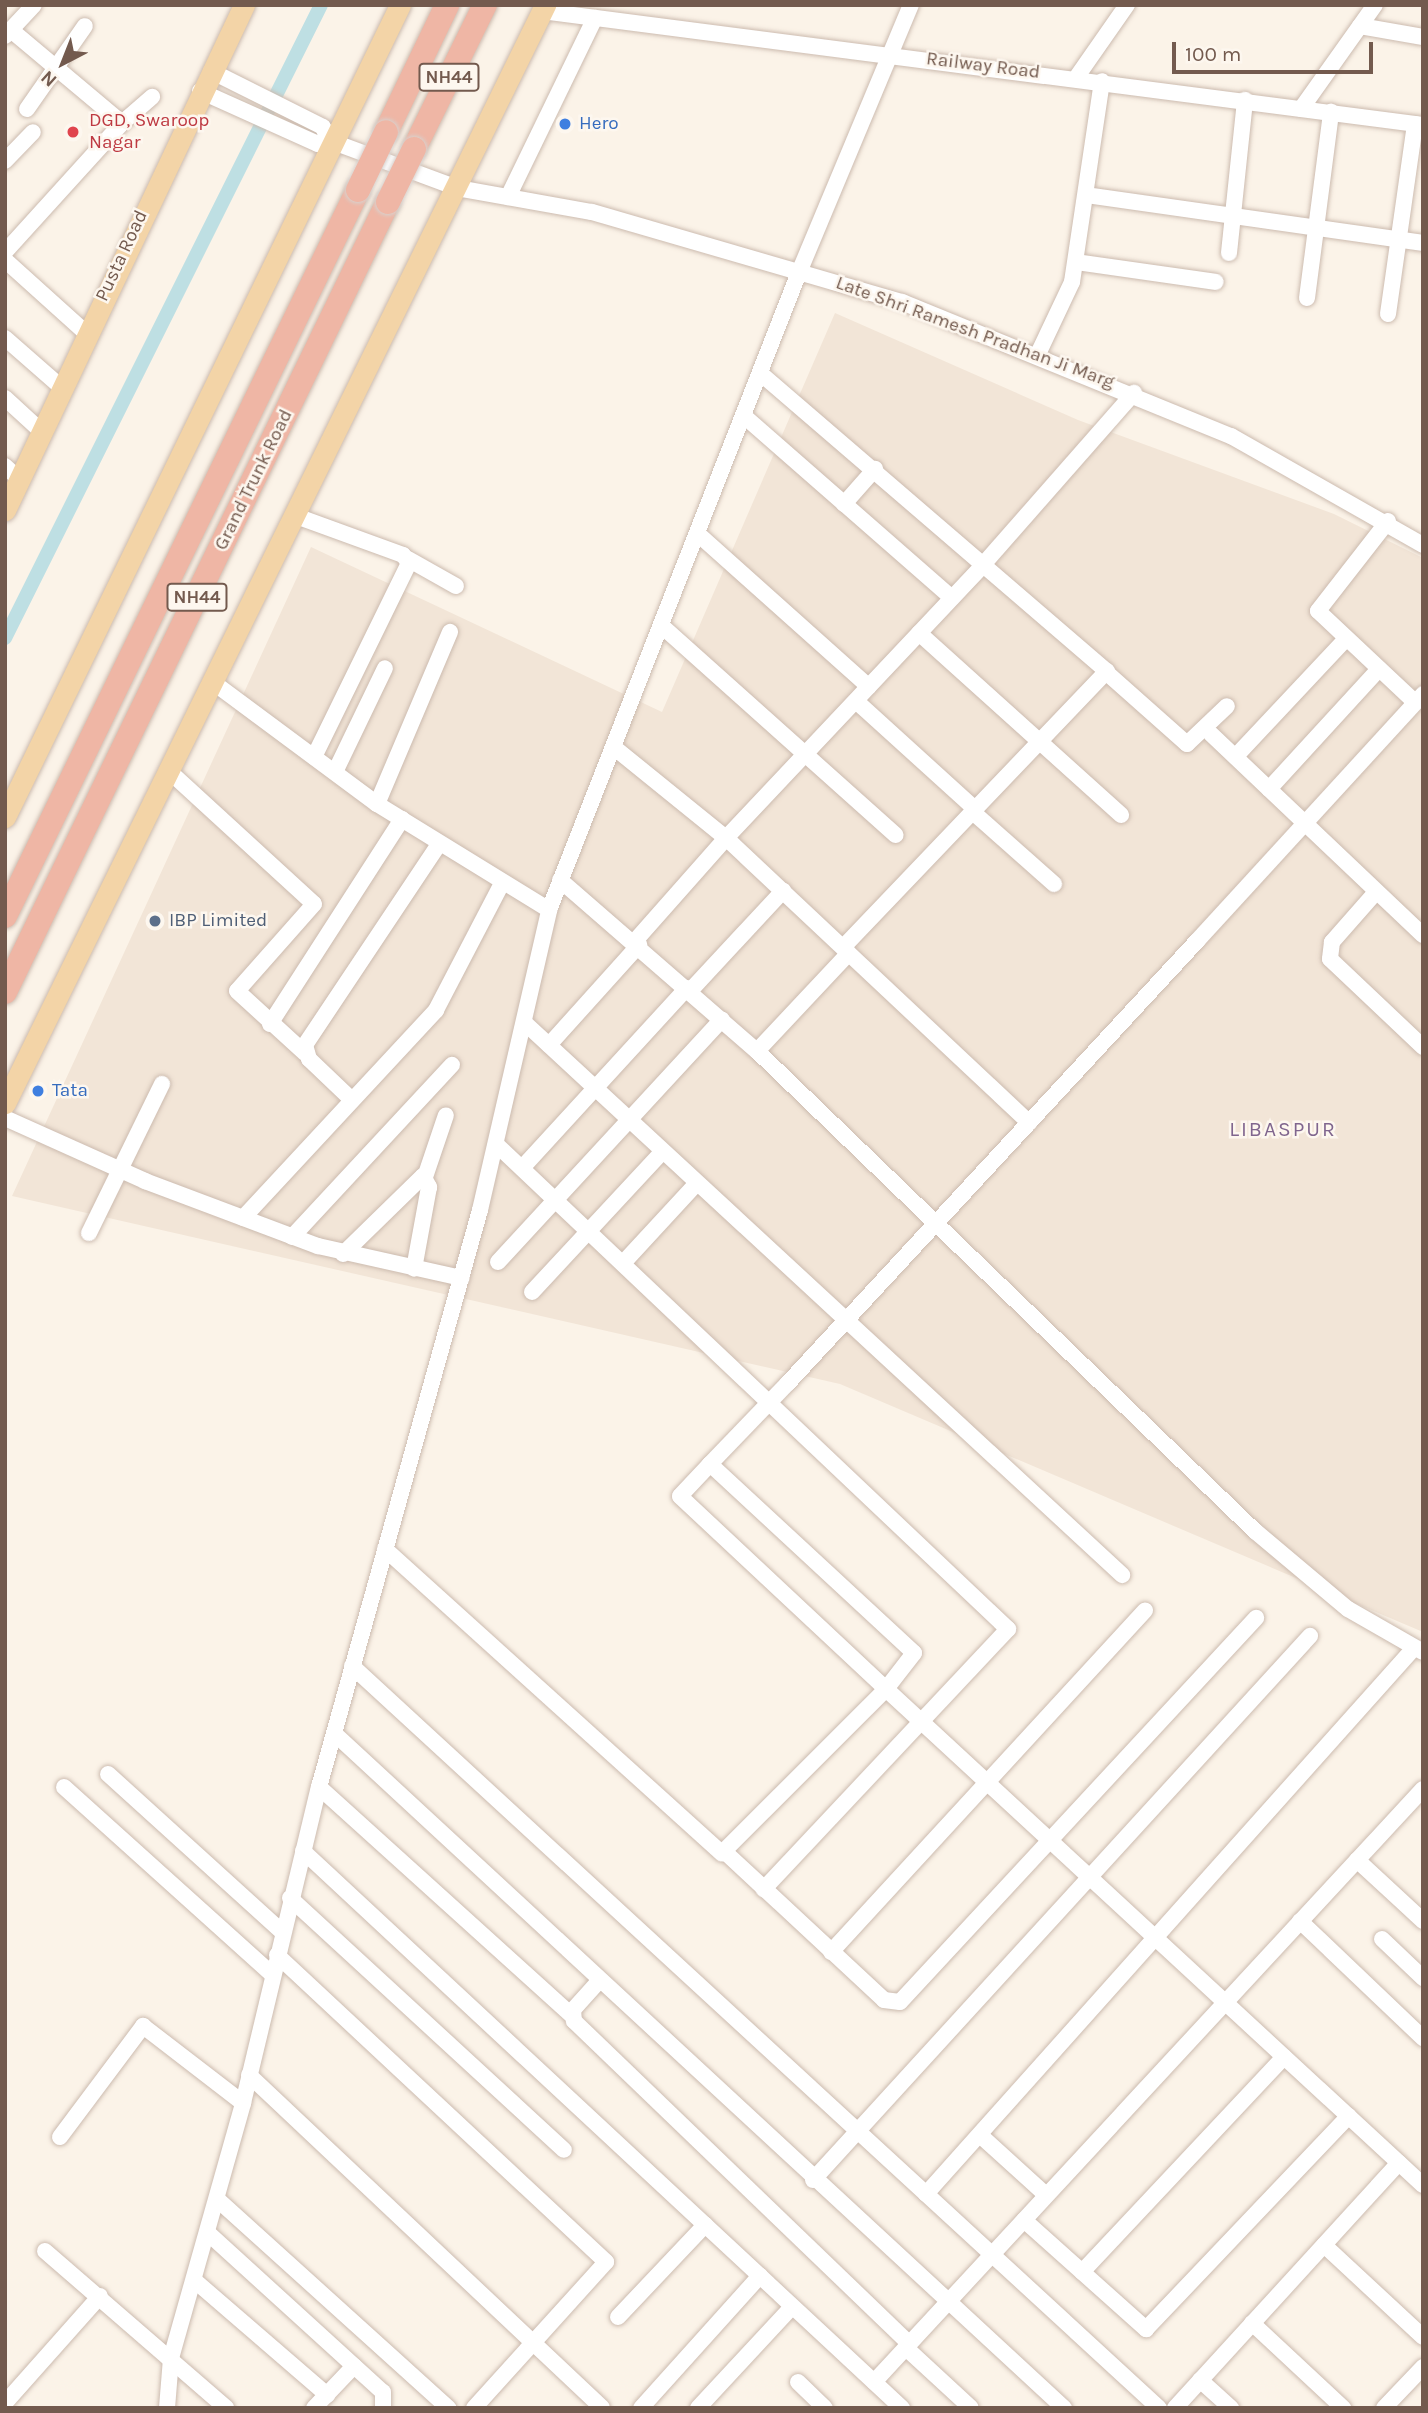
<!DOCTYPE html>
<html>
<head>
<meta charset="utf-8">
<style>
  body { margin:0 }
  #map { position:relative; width:1428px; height:2413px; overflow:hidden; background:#fbf3e8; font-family:Karla,sans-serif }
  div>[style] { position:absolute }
  .residential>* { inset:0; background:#f2e5d7 }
  .canal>* { height:14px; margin:-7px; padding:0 7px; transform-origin:7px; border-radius:7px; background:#bedfe3 }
  .roads { filter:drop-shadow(0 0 2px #ccbbaf) drop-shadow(0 0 2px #ccbbaf) }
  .minor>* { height:16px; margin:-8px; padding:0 8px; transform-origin:8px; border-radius:8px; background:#fff }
  .major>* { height:21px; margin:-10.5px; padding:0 10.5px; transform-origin:10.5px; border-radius:10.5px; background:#f3d4a7 }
  .highway>* { height:24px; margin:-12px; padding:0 12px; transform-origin:12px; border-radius:12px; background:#efb6a5 }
  .bridges { filter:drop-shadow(0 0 2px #d8d1cd) drop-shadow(0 0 2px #d8d1cd) }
  .highway-bridge>* { height:24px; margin:-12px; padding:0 12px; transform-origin:12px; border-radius:12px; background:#efb6a5 }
  .dots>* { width:19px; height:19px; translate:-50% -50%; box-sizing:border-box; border:4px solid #fdf7ef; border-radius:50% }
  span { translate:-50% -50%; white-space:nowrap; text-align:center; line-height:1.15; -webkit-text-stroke:5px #fdf7ef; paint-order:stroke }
  .shield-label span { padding:2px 5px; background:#fdf7ef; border:2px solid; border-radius:5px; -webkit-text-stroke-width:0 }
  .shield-label { font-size:18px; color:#735a4e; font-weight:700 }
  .street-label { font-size:19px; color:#735a4e }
  .health-label { font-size:19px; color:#be3a42 }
  .left { translate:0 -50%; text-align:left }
  .shop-label { font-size:19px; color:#366cbe }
  .service-label { font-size:19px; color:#4e5e75 }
  .neighbourhood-label { font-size:21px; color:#80668e; letter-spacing:2px }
  .frame { position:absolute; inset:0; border:7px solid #735a4e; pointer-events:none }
  .north { position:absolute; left:28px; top:28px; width:70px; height:70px; -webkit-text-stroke:5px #fdf7ef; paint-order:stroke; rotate:222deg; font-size:19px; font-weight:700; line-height:28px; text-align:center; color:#735a4e }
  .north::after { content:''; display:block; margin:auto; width:24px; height:32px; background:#735a4e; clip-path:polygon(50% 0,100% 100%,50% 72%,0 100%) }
  .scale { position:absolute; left:1172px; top:42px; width:201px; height:32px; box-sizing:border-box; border:4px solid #735a4e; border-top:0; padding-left:9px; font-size:21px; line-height:24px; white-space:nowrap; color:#735a4e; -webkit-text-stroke:5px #fdf7ef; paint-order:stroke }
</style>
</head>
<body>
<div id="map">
  <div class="residential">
    <div style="clip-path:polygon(835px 313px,1078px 420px,1334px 514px,1423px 558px,1423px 1632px,840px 1384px,12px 1196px,311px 547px,662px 712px)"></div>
  </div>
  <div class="canal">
    <div style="left:5px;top:638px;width:707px;rotate:-63.47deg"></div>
  </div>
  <div class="roads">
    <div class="minor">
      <div style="left:542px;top:11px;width:888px;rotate:7.37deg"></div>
      <div style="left:1360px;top:26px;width:64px;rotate:9.9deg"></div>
      <div style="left:11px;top:30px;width:145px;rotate:40deg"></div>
      <div style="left:122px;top:123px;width:40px;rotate:-41deg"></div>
      <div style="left:5px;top:36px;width:42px;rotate:-46.9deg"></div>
      <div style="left:211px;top:71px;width:125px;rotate:26.6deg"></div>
      <div style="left:323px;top:127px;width:14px;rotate:69deg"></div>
      <div style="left:1076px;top:78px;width:89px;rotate:-55.1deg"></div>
      <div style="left:200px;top:91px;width:129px;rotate:24.2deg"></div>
      <div style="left:318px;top:144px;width:11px;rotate:-22deg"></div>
      <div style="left:328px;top:140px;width:138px;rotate:20.4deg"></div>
      <div style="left:457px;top:188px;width:137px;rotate:10.1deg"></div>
      <div style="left:592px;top:212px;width:323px;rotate:16.2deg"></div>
      <div style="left:902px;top:302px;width:355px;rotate:22.2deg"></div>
      <div style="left:1231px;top:436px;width:221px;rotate:29.6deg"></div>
      <div style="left:27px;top:109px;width:101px;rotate:-55.1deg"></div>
      <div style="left:1301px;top:109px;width:128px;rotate:-54.6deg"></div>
      <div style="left:5px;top:161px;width:40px;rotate:-46deg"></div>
      <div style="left:1086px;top:195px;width:340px;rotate:8.1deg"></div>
      <div style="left:508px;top:197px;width:199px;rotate:-64.1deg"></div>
      <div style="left:5px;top:252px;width:174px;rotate:-47.8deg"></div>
      <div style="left:1229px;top:253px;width:154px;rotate:-84deg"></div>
      <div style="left:5px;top:260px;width:109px;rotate:42deg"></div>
      <div style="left:1076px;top:262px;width:141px;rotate:8.1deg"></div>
      <div style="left:1307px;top:298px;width:188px;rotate:-82.6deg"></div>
      <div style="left:1388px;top:314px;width:192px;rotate:-81.9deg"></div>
      <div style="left:5px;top:338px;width:74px;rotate:41.2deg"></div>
      <div style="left:1038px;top:354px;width:80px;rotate:-64.7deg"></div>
      <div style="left:1072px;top:282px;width:203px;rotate:-81.5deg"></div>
      <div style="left:760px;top:373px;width:457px;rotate:40.7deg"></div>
      <div style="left:1107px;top:671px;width:382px;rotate:133.7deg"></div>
      <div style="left:5px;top:398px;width:49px;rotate:42.5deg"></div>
      <div style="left:744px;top:416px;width:276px;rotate:41.2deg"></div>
      <div style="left:5px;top:466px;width:19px;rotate:43deg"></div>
      <div style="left:844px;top:504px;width:47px;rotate:-48.5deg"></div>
      <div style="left:296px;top:516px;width:114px;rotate:20deg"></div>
      <div style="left:403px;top:555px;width:10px;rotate:53deg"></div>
      <div style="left:409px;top:563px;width:216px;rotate:116.1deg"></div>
      <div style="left:1388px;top:521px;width:114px;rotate:127.9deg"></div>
      <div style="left:1318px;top:611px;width:133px;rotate:43.2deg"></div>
      <div style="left:698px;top:534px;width:229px;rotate:41.8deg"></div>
      <div style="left:408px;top:559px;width:55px;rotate:29.4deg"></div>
      <div style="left:663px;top:627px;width:312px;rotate:41.8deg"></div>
      <div style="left:919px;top:633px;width:272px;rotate:42deg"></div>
      <div style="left:1107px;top:673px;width:107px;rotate:41.6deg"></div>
      <div style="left:1187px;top:744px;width:55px;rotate:-43.5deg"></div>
      <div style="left:214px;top:683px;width:203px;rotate:36.6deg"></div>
      <div style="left:377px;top:804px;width:202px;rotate:31.6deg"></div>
      <div style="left:856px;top:701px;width:162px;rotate:42.2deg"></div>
      <div style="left:1211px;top:734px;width:292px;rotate:43.5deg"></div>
      <div style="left:616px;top:749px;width:141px;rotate:39deg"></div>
      <div style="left:726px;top:838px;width:372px;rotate:-46.7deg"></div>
      <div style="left:981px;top:567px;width:232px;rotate:-48.7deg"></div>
      <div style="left:1236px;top:756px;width:161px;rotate:-46.8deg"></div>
      <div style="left:170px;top:772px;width:195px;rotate:42.5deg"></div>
      <div style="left:314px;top:904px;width:116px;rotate:131.5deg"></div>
      <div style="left:237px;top:991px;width:92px;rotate:42.4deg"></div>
      <div style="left:335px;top:772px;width:115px;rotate:-64.3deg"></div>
      <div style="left:1269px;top:789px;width:163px;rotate:-47.5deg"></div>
      <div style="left:377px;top:804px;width:187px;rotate:-67deg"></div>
      <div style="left:974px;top:813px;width:107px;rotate:41.6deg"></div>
      <div style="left:560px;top:880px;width:261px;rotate:41deg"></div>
      <div style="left:757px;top:1051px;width:692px;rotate:43.95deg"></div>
      <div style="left:1255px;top:1531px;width:121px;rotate:40deg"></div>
      <div style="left:1348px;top:1609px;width:86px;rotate:29.8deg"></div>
      <div style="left:1376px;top:892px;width:67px;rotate:131.3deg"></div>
      <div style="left:1332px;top:942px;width:17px;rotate:97deg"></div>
      <div style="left:1330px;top:959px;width:128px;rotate:43.4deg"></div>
      <div style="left:635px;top:941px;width:137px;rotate:-48.5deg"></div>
      <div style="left:726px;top:838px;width:416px;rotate:43.2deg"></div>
      <div style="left:690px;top:991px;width:137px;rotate:-47.1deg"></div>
      <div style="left:270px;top:1024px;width:244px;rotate:-57.2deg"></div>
      <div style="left:526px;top:1024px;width:812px;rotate:42.75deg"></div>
      <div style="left:549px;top:1045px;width:135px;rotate:-48deg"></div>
      <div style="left:757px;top:1051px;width:134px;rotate:-46.8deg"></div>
      <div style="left:352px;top:1100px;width:59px;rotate:-136.4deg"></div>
      <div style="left:309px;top:1059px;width:15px;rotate:-106deg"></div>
      <div style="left:305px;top:1045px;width:242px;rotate:-56.3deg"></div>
      <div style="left:5px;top:1118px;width:154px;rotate:24.2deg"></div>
      <div style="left:145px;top:1181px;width:185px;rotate:20.6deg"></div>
      <div style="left:318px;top:1246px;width:147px;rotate:12.6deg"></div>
      <div style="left:497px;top:1145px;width:704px;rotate:43.45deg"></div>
      <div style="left:1008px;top:1629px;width:357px;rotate:133.2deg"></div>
      <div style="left:522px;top:1168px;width:244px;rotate:-47.5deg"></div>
      <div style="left:425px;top:1177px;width:65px;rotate:-71.3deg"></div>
      <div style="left:243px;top:1218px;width:284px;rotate:-47.1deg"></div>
      <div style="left:436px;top:1010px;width:141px;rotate:-62.5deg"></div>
      <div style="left:89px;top:1233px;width:166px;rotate:-63.9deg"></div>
      <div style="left:292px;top:1237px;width:235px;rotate:-47.1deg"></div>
      <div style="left:343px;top:1254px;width:112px;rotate:-44.3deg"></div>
      <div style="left:423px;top:1176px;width:13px;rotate:61deg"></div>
      <div style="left:429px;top:1187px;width:83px;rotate:100.4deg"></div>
      <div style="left:625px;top:1261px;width:106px;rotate:-47.3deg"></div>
      <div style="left:498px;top:1262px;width:330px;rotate:-47.3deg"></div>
      <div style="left:532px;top:1292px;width:192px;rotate:-47.1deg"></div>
      <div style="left:710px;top:1464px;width:278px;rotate:42.8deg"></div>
      <div style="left:914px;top:1653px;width:46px;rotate:127.9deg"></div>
      <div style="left:886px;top:1689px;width:282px;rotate:-136.9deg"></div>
      <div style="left:680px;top:1496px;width:44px;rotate:-46.8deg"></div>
      <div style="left:710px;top:1464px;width:112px;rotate:-46.1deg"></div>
      <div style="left:788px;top:1383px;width:602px;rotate:-47.22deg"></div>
      <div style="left:1197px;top:941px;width:335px;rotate:-47.5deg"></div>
      <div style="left:385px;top:1549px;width:454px;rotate:42.1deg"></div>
      <div style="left:722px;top:1853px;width:232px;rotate:-45deg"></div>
      <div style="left:886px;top:1689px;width:731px;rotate:42.73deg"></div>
      <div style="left:352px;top:1666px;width:1096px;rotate:42.6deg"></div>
      <div style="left:335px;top:1734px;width:993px;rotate:42.76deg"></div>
      <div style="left:108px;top:1774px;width:235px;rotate:42.2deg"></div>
      <div style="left:64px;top:1787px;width:281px;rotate:42deg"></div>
      <div style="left:319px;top:1787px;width:341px;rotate:42.1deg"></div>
      <div style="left:303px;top:1851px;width:818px;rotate:42.92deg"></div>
      <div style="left:726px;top:1853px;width:216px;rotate:42.9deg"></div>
      <div style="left:884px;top:2000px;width:16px;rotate:7deg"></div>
      <div style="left:900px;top:2002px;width:524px;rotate:-47.17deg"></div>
      <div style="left:1357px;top:1860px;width:90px;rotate:42.7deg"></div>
      <div style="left:290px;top:1898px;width:372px;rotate:42.6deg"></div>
      <div style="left:1300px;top:1921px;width:170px;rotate:43.6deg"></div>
      <div style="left:1382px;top:1939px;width:57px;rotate:43.6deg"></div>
      <div style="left:831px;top:1952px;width:464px;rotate:-47.4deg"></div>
      <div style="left:277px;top:1955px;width:450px;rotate:43deg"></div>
      <div style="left:606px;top:2262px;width:197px;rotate:132.1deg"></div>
      <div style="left:599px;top:1981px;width:39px;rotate:132deg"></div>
      <div style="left:573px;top:2010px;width:11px;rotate:85deg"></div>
      <div style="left:574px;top:2021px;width:465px;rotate:43.9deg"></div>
      <div style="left:249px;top:2075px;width:485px;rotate:43.3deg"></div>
      <div style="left:981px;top:2136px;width:88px;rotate:42.2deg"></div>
      <div style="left:60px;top:2137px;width:139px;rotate:-53.2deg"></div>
      <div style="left:143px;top:2026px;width:126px;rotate:37.6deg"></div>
      <div style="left:813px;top:2180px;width:737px;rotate:-47.59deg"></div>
      <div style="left:926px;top:2194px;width:732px;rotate:-48.21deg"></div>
      <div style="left:217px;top:2199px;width:312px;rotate:42.1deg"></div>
      <div style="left:1024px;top:2220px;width:164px;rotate:41.8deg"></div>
      <div style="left:1146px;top:2329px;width:294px;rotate:-46.4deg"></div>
      <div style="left:208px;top:2233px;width:236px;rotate:42.3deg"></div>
      <div style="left:383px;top:2392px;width:16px;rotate:90deg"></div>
      <div style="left:1324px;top:2245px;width:135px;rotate:42.9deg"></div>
      <div style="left:45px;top:2251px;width:240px;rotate:40.9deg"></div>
      <div style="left:1082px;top:2272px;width:295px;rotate:-46.8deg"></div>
      <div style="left:194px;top:2280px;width:176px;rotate:40.8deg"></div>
      <div style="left:618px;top:2317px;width:127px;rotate:-46.6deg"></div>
      <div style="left:1252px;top:2323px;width:125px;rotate:43deg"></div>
      <div style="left:906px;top:2348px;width:88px;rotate:42.7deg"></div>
      <div style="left:1200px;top:2380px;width:42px;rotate:42.1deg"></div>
      <div style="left:798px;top:2382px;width:37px;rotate:44deg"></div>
      <div style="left:874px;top:2382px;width:808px;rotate:-47.21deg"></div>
      <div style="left:5px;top:2403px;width:143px;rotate:-48.4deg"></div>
      <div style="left:167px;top:2408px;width:50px;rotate:-85.4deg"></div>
      <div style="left:171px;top:2358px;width:265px;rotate:-74.2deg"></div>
      <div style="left:243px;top:2103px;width:325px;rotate:-76.5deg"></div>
      <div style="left:319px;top:1787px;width:599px;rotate:-74.41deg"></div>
      <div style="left:480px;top:1210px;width:308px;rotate:-77deg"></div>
      <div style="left:549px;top:910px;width:687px;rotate:-68.59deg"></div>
      <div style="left:800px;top:270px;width:287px;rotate:-67.3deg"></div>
      <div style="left:314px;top:2408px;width:58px;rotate:-46.4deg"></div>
      <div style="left:641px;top:2408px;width:178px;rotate:-48deg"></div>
      <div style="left:698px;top:2408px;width:138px;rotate:-47.1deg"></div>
      <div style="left:1175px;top:2408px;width:332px;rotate:-47.6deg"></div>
      <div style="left:1384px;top:2408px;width:57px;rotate:-46.4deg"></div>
    </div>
    <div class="major">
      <div style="left:5px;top:510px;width:559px;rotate:-64.67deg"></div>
      <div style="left:5px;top:817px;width:903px;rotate:-64.06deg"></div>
      <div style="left:5px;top:1103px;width:1224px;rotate:-63.81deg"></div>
    </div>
    <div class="highway">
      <div style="left:386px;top:132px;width:141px;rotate:-64.3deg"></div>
      <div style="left:414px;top:149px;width:161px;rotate:-63.8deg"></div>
      <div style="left:5px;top:916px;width:807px;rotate:-64.07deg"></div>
      <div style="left:5px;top:992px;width:878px;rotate:-64.14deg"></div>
    </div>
  </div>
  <div class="bridges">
    <div class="highway-bridge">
      <div style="left:358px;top:190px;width:64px;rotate:-64.2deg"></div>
      <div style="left:388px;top:202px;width:59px;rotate:-63.9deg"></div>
    </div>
  </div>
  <div class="dots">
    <div style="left:565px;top:124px;background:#3f7fe0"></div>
    <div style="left:73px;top:132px;background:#e0444e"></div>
    <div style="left:155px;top:921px;background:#5c6f8a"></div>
    <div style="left:38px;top:1091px;background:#3f7fe0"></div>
  </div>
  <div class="shield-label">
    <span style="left:449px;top:77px">NH44</span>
    <span style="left:197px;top:597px">NH44</span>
  </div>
  <div class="street-label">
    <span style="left:983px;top:66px;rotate:7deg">Railway Road</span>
    <span style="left:122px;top:256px;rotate:-65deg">Pusta Road</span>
    <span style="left:975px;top:333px;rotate:20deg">Late Shri Ramesh Pradhan Ji Marg</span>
    <span style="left:254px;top:480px;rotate:-64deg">Grand Trunk Road</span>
  </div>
  <div class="health-label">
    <span class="left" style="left:89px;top:132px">DGD, Swaroop<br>Nagar</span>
  </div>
  <div class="shop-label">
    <span class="left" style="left:579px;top:124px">Hero</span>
    <span class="left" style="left:52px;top:1091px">Tata</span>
  </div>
  <div class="service-label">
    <span class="left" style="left:169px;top:921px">IBP Limited</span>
  </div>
  <div class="neighbourhood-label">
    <span style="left:1283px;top:1129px">LIBASPUR</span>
  </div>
  <div class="frame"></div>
  <div class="north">N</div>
  <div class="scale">100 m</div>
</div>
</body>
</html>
